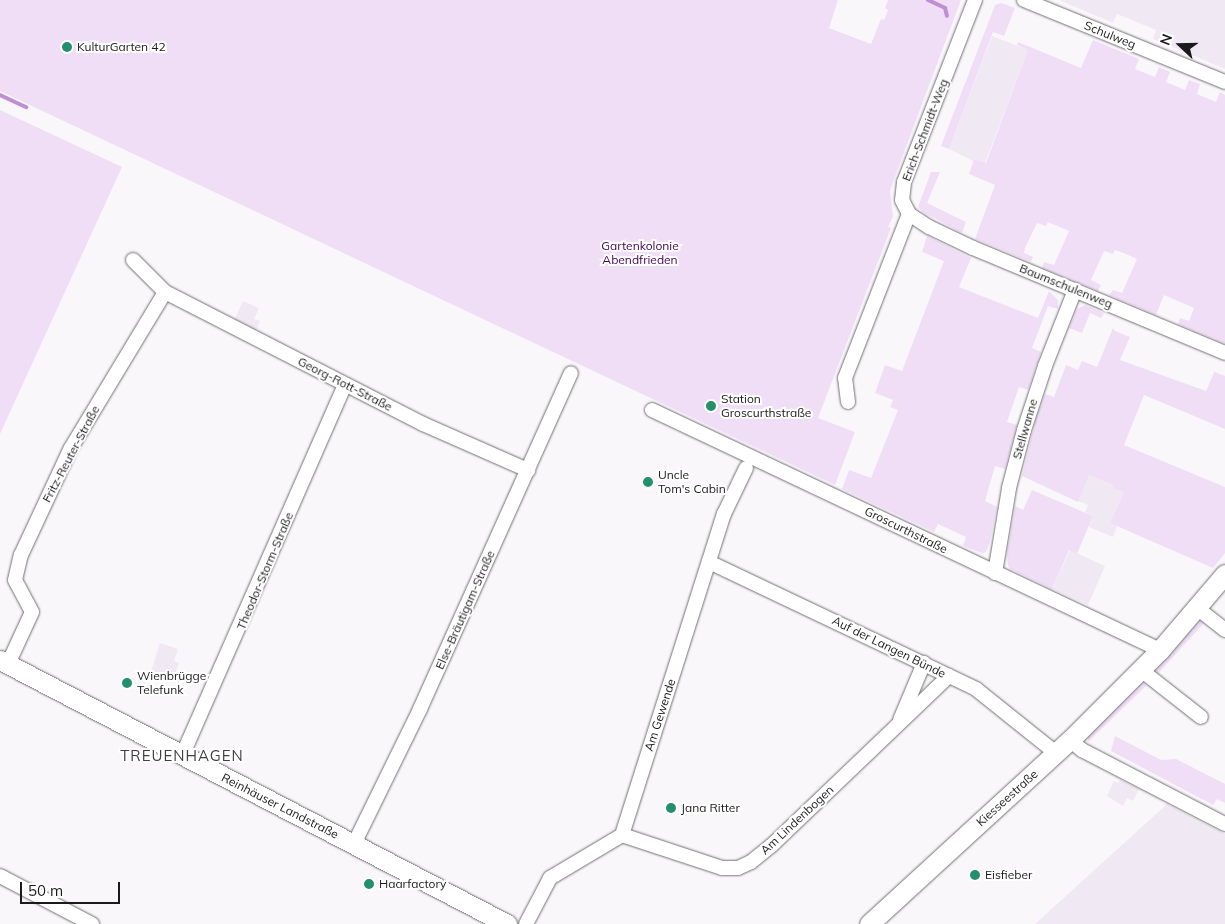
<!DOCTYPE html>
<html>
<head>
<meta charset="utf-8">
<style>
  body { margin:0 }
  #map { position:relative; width:1225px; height:924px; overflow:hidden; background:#faf7fb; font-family:Mulish,sans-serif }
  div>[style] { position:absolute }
  .built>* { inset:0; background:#f0e9f3 }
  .green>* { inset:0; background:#f0def7 }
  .stream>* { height:4px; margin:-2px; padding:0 2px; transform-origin:2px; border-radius:2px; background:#c18ed2 }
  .roads { filter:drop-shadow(0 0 1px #716f72) drop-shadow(0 0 1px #716f72) }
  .street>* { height:14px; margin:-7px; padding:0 7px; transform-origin:7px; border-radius:7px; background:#fff }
  .secondary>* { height:19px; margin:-9.5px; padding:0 9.5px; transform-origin:9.5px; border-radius:9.5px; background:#fff }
  .dots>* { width:14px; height:14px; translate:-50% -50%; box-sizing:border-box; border:2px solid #fff; border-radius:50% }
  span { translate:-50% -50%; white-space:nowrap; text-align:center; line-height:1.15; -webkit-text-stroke:4px #fff; paint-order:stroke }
  .street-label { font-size:12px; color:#1b1a1b }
  .poi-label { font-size:12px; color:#1b1a1b }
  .left { translate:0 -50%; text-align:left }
  .park-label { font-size:12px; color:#430055 }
  .quarter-label { font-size:15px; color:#413f41; letter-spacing:1px }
  .north { position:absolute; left:1155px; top:20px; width:50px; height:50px; -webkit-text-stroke:4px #fff; paint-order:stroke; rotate:291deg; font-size:14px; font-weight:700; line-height:20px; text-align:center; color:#1b1a1b }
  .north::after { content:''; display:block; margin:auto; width:18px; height:22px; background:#1b1a1b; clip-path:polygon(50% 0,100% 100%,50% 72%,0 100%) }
  .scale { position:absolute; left:20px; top:882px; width:100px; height:22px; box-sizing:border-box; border:2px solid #1b1a1b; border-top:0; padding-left:6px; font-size:15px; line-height:18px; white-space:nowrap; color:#1b1a1b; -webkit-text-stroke:4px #fff; paint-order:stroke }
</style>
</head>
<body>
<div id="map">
  <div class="built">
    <div style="clip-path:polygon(1059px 0,1225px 0,1225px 69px,1153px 39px,1156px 30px,1117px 14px,1113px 23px)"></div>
    <div style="clip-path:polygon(992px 36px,1028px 50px,985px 163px,975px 159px,973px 161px,949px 149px)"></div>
    <div style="clip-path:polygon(243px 301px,259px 308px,254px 319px,260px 321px,255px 333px,233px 323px)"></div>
    <div style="clip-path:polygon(1089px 474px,1115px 485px,1114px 488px,1124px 492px,1110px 523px,1117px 526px,1113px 537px,1089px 527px,1093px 516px,1085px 512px,1088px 505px,1078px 501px)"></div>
    <div style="clip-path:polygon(1070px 550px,1105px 566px,1088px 605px,1052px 589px)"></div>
    <div style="clip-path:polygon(160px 643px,178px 649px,174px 661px,179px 663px,173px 680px,151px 671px)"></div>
    <div style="clip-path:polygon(1120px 780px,1139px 789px,1133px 801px,1127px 798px,1123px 806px,1107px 796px,1114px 781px,1118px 783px)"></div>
    <div style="clip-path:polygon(1167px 804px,1225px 834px,1225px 924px,1035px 924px)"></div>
  </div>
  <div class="green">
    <div style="clip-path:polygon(0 0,838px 0,829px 28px,871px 44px,881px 19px,884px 20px,888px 10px,885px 8px,888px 0,961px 0,893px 182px,890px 191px,893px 217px,888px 227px,891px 228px,818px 418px,855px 432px,835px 485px,0 91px)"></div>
    <div style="clip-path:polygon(1001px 3px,1015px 8px,1004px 36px,993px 32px,949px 149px,941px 146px,995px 5px)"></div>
    <div style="clip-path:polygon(1093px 40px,1139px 59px,1135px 69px,1155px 77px,1159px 67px,1170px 72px,1166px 82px,1185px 90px,1189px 80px,1197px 83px,1200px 84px,1197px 94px,1216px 102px,1220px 92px,1225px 95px,1225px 344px,1178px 324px,1180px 318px,1189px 321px,1194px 308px,1164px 295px,1156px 315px,1109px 295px,1113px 290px,1122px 293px,1137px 259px,1126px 254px,1115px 250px,1113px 254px,1104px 251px,1091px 280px,1101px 285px,1098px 291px,1042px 268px,1044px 262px,1054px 265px,1069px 231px,1048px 222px,1046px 226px,1037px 223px,1025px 248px,1024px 253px,1033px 257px,1031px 262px,975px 239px,995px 185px,969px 174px,974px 159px,986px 163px,1026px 55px,1028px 50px,1017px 45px,1018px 42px,1081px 68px)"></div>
    <div style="clip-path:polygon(0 110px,122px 167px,0 434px)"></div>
    <div style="clip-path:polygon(931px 172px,940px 172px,927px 203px,966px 222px,962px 233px,923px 212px,918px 207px)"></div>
    <div style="clip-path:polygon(927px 236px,971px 258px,959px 287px,1038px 318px,1049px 291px,1058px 300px,1058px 309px,1048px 306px,1032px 348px,1041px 352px,1028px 390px,1019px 387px,1007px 422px,1017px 425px,1005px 469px,995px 466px,985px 501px,997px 507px,990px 542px,986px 552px,982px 553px,963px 546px,966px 537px,938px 524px,934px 532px,842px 489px,849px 470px,871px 478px,898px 410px,890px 407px,893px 400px,875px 393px,885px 365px,902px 371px,944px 261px,922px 252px)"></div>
    <div style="clip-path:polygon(1085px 305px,1104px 313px,1101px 318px,1090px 313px,1082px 333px,1069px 328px,1077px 309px)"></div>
    <div style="clip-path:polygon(1113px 328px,1115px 331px,1130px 337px,1120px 360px,1206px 391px,1215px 370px,1215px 372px,1225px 376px,1225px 429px,1144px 395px,1124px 445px,1225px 487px,1225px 553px,1213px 568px,1110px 523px,1124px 492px,1113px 488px,1114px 485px,1089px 475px,1078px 502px,1022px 476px,1036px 418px,1045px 394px,1054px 397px,1066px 365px,1078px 370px,1082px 361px,1097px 367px)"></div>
    <div style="clip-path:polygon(1032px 490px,1093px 516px,1077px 554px,1069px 550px,1052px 589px,1010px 569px,1008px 565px,1007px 554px,1015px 506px,1023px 510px)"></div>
    <div style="clip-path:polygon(1199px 620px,1205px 622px,1155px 677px,1153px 667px,1195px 621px)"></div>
    <div style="clip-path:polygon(1139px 683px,1147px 685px,1088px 742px,1088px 735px)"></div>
    <div style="clip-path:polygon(1115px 736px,1161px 760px,1176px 759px,1225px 784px,1225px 803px,1217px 799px,1213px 805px,1111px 751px)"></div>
  </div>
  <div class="stream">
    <div style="left:928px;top:0;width:19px;rotate:25deg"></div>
    <div style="left:945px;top:8px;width:8px;rotate:76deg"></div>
    <div style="left:0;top:95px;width:29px;rotate:25deg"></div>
  </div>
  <div class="roads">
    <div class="street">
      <div style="left:975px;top:0;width:195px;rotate:111.3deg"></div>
      <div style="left:904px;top:182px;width:18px;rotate:96deg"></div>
      <div style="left:902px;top:200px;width:16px;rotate:63deg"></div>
      <div style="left:909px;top:214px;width:24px;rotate:33deg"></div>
      <div style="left:929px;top:227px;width:49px;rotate:25.5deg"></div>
      <div style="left:973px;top:248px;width:273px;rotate:22.6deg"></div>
      <div style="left:1024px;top:0;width:217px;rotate:22.2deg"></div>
      <div style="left:133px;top:260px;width:45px;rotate:45deg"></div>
      <div style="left:165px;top:292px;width:290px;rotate:27.1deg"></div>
      <div style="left:423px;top:424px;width:115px;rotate:23.7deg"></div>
      <div style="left:848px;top:402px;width:24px;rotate:-97deg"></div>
      <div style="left:845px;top:378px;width:176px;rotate:-68.7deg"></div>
      <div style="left:652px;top:410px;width:562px;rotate:25.29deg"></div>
      <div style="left:709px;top:562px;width:296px;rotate:25.4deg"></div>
      <div style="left:976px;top:689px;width:102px;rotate:38.7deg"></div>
      <div style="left:995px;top:573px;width:86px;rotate:-80.6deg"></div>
      <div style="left:1009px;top:488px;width:60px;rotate:-75.5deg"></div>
      <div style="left:1024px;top:430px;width:67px;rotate:-71.8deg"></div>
      <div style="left:1045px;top:366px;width:82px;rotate:-68.5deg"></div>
      <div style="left:1197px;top:608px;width:36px;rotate:38deg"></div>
      <div style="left:8px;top:664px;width:57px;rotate:-65.2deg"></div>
      <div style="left:32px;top:612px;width:36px;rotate:-118deg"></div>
      <div style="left:15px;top:580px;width:26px;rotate:-77deg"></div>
      <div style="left:21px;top:555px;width:118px;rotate:-65deg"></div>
      <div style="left:71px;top:448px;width:182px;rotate:-58.9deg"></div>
      <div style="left:1141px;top:670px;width:76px;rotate:38.1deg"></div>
      <div style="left:900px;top:720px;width:62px;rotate:-67.2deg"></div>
      <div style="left:1070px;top:740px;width:16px;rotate:40deg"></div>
      <div style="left:1082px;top:750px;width:161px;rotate:27.4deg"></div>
      <div style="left:182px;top:756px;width:405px;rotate:-66.3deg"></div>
      <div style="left:622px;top:835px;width:105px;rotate:18.3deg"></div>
      <div style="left:722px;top:868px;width:16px"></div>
      <div style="left:738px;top:868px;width:14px;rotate:-25deg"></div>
      <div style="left:751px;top:862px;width:26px;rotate:-39deg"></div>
      <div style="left:771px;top:846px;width:246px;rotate:-43.7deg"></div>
      <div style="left:354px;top:844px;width:150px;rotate:-63.9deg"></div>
      <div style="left:420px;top:709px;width:368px;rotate:-65.8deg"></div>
      <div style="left:0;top:876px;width:104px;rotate:27.6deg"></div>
      <div style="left:526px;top:924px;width:52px;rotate:-62.4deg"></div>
      <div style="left:550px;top:878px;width:84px;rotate:-30.8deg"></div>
      <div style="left:622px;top:835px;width:337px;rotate:-72.4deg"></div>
      <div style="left:724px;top:514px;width:51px;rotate:-64.4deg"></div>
    </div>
    <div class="secondary">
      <div style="left:0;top:660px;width:572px;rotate:27.51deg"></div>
      <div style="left:869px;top:924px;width:273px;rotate:-42.5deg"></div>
      <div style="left:1070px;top:740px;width:127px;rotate:-45deg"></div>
      <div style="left:1160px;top:650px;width:100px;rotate:-49.5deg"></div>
    </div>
  </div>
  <div class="dots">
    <div style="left:67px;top:47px;background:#238f6d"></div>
    <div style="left:711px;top:406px;background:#238f6d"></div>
    <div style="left:648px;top:482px;background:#238f6d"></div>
    <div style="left:127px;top:683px;background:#238f6d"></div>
    <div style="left:671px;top:808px;background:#238f6d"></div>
    <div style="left:975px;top:875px;background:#238f6d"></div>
    <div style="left:369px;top:884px;background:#238f6d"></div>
  </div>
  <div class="street-label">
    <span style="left:1110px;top:35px;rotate:22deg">Schulweg</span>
    <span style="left:925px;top:130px;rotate:-69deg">Erich-Schmidt-Weg</span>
    <span style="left:1066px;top:286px;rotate:22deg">Baumschulenweg</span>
    <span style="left:345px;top:384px;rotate:27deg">Georg-Rott-Straße</span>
    <span style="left:1025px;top:429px;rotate:-74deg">Stellwanne</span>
    <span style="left:71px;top:454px;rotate:-62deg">Fritz-Reuter-Straße</span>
    <span style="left:906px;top:530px;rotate:26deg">Groscurthstraße</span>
    <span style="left:265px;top:571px;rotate:-67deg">Theodor-Storm-Straße</span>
    <span style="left:465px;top:610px;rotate:-66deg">Else-Bräutigam-Straße</span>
    <span style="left:889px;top:647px;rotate:26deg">Auf der Langen Bünde</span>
    <span style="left:660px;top:715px;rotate:-72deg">Am Gewende</span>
    <span style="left:1007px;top:798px;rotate:-42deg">Kiesseestraße</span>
    <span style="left:280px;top:806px;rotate:27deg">Reinhäuser Landstraße</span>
    <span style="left:797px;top:820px;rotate:-43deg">Am Lindenbogen</span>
  </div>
  <div class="poi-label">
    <span class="left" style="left:77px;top:47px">KulturGarten 42</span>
    <span class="left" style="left:721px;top:406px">Station<br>Groscurthstraße</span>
    <span class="left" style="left:658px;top:482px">Uncle<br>Tom's Cabin</span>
    <span class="left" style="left:137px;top:683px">Wienbrügge<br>Telefunk</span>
    <span class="left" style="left:681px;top:808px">Jana Ritter</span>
    <span class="left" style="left:985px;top:875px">Eisfieber</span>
    <span class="left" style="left:379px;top:884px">Haarfactory</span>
  </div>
  <div class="park-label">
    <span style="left:640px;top:253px">Gartenkolonie<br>Abendfrieden</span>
  </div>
  <div class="quarter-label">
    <span style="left:182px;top:756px">TREUENHAGEN</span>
  </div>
  <div class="north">N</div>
  <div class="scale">50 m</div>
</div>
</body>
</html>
